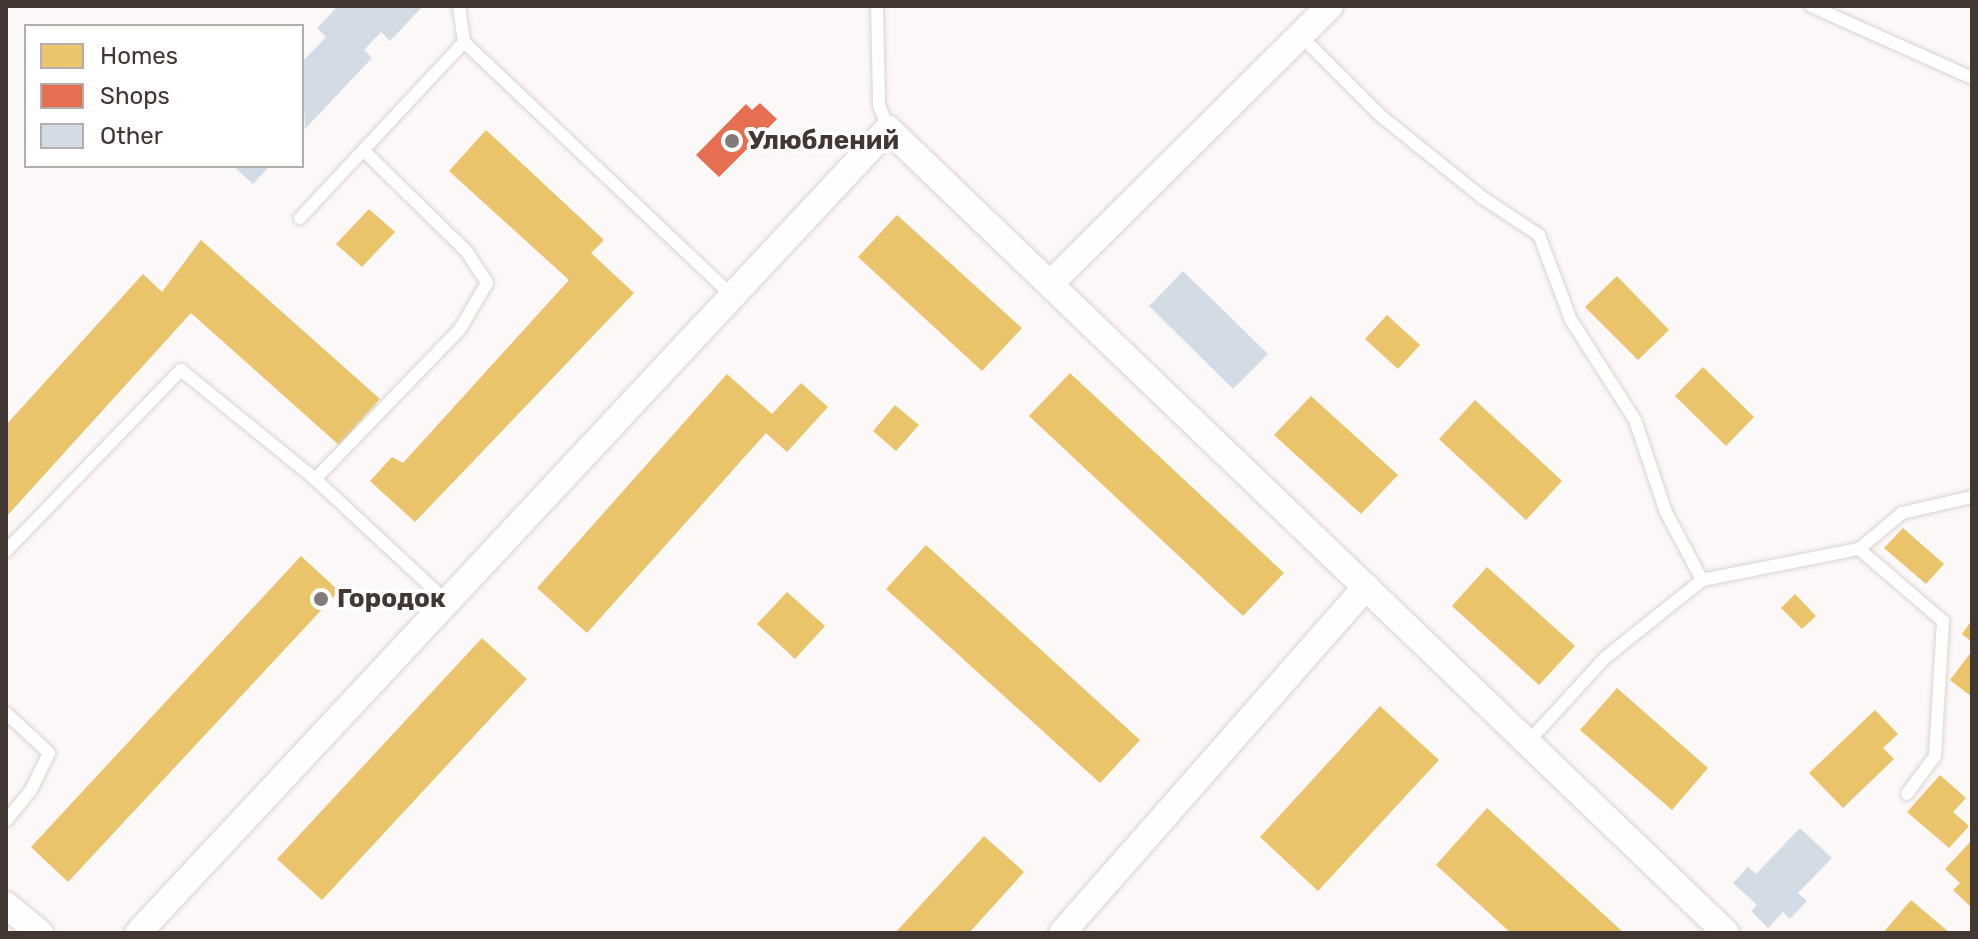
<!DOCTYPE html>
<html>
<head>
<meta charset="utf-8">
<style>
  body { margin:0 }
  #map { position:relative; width:1978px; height:939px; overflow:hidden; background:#fcf8f7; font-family:Rubik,sans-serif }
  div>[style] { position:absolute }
  .homes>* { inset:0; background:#e9c46a }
  .shops>* { inset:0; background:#e76f51 }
  .building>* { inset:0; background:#d3dce5 }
  .roads { filter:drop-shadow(0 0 2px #dad3d0) drop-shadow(0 0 2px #dad3d0) }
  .service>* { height:12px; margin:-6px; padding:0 6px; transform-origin:6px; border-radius:6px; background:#fffefe }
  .minor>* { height:26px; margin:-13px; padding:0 13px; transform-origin:13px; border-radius:13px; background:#fffefe }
  .dots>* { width:22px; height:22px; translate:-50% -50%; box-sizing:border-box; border:4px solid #fff; border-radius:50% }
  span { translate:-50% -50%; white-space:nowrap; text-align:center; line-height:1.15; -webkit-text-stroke:8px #fff; paint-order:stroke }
  .poi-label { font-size:26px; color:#433733; font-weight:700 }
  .left { translate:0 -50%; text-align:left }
  .frame { position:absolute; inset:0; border:8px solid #433733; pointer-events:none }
  .legend { position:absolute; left:24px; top:24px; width:280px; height:144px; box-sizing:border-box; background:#fff; border:2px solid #b4afad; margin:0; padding:10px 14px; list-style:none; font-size:24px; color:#433733 }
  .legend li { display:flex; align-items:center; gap:16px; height:40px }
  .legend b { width:40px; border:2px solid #b4afad }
</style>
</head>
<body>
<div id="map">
  <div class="homes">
    <div style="clip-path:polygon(486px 130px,604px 240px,591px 253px,634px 293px,415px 522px,370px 481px,392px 457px,403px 463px,569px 280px,449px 171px)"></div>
    <div style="clip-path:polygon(369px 209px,395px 232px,362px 267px,336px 244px)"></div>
    <div style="clip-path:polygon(897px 215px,1022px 328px,982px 371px,858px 257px)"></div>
    <div style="clip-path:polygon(201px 240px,380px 399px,339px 445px,191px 313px,6px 517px,6px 425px,143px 274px,162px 292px)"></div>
    <div style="clip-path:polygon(1617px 276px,1669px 330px,1638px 360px,1585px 307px)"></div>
    <div style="clip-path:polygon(1387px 315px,1420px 345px,1398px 369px,1365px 339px)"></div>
    <div style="clip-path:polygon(1703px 367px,1754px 417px,1726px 446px,1675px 396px)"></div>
    <div style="clip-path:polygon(1070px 373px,1284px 573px,1243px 616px,1029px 416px)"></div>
    <div style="clip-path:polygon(727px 374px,772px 414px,801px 383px,828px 407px,787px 452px,766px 433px,587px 633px,537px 588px)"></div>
    <div style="clip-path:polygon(1311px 396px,1398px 475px,1361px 514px,1274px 435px)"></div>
    <div style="clip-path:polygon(1475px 400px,1562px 481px,1526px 520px,1439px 439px)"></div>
    <div style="clip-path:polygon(895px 405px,919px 425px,896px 451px,873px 431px)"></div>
    <div style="clip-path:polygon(1903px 528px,1944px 564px,1926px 584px,1884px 548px)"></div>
    <div style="clip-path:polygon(926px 545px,1140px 740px,1100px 783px,886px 589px)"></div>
    <div style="clip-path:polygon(301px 556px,339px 591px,68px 882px,31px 847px)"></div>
    <div style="clip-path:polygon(1487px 567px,1575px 646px,1539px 685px,1452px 606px)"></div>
    <div style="clip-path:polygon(787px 592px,825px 626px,795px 659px,757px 624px)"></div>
    <div style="clip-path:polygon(1795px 594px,1816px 616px,1802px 629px,1781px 608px)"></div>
    <div style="clip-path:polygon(1972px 620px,1972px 642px,1962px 634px)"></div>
    <div style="clip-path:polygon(482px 638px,527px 679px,322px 900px,277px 859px)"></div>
    <div style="clip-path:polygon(1972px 651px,1972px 697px,1950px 680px)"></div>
    <div style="clip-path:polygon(1617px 688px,1708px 768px,1672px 810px,1580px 730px)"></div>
    <div style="clip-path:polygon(1380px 706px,1439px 760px,1318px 891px,1260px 837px)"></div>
    <div style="clip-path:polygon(1875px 710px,1898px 734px,1883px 748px,1894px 759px,1843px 808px,1809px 773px)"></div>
    <div style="clip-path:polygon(1940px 775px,1966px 798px,1953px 812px,1969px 826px,1949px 848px,1907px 812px)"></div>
    <div style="clip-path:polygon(1487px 808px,1624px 933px,1511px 933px,1436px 865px)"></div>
    <div style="clip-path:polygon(984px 836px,1024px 872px,969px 933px,895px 933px)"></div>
    <div style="clip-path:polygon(1972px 840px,1972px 908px,1953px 890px,1960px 883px,1945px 869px)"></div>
    <div style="clip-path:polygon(1911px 900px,1950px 933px,1883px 933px)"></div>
  </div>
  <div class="shops">
    <div style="clip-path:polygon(760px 103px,777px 119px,719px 177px,696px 155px,746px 104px,752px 110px)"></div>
  </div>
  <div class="building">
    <div style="clip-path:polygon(338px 6px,423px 6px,390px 41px,381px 32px,364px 50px,372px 58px,305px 129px,302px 62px,326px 37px,317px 28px)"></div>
    <div style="clip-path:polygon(233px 166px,270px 166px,253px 184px)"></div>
    <div style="clip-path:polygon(1183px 271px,1268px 354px,1233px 389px,1149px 306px)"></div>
    <div style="clip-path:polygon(1800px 828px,1832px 858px,1798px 893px,1807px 901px,1790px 919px,1783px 912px,1768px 928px,1751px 911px,1757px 905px,1733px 883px,1748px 867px,1756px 874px)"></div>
  </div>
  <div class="roads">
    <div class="service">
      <div style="left:459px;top:6px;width:36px;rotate:82deg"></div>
      <div style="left:464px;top:42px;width:369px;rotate:43.4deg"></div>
      <div style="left:877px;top:6px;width:99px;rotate:88.8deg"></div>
      <div style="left:879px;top:105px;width:26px;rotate:69deg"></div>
      <div style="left:1811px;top:6px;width:176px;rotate:24.1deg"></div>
      <div style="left:1301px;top:36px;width:113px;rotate:45deg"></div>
      <div style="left:1381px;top:116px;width:131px;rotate:38.8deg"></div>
      <div style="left:1483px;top:198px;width:67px;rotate:33.5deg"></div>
      <div style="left:1539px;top:235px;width:91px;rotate:69.4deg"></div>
      <div style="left:1571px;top:320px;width:119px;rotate:57.4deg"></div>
      <div style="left:1635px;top:420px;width:97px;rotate:71.4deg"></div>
      <div style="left:1666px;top:512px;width:77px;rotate:62.1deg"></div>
      <div style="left:366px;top:153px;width:141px;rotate:44.4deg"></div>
      <div style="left:467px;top:252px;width:37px;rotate:57deg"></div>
      <div style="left:487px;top:283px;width:53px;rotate:120.4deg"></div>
      <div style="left:460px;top:329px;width:209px;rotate:134deg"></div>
      <div style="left:315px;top:479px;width:178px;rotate:42.9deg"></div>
      <div style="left:300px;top:218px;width:241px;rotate:-47deg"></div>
      <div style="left:1859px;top:549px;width:56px;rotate:-39.9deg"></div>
      <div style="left:1902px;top:513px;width:72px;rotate:-12.9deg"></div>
      <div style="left:6px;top:551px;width:252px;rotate:-46deg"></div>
      <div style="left:181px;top:370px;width:173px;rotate:39.1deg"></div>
      <div style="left:6px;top:713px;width:59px;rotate:42.9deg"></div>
      <div style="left:49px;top:753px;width:41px;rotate:115.9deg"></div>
      <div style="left:31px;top:790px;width:40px;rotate:129deg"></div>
      <div style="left:1528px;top:742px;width:115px;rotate:-47.5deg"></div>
      <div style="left:1606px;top:657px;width:123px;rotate:-38.7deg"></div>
      <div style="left:1702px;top:580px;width:160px;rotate:-11.2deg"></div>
      <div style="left:1859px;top:549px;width:111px;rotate:40.6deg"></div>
      <div style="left:1943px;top:621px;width:135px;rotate:93.4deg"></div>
      <div style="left:1935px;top:756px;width:47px;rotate:126.4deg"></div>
    </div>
    <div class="minor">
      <div style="left:1051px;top:283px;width:393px;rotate:-44.8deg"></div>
      <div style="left:6px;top:905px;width:44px;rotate:39.5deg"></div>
      <div style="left:138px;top:933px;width:1100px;rotate:-46.99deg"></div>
      <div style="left:888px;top:129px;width:1161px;rotate:43.81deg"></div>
      <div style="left:1062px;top:933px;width:461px;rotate:-48.7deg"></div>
    </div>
  </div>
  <div class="dots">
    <div style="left:732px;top:141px;background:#847b78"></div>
    <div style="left:321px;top:599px;background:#847b78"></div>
  </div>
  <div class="poi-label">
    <span class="left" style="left:748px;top:141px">Улюблений</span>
    <span class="left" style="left:337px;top:599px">Городок</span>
  </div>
  <div class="frame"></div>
  <ul class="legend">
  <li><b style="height:22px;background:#e9c46a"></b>Homes</li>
  <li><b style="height:22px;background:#e76f51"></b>Shops</li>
  <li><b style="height:22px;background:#d3dce5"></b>Other</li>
  </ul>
</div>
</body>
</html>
